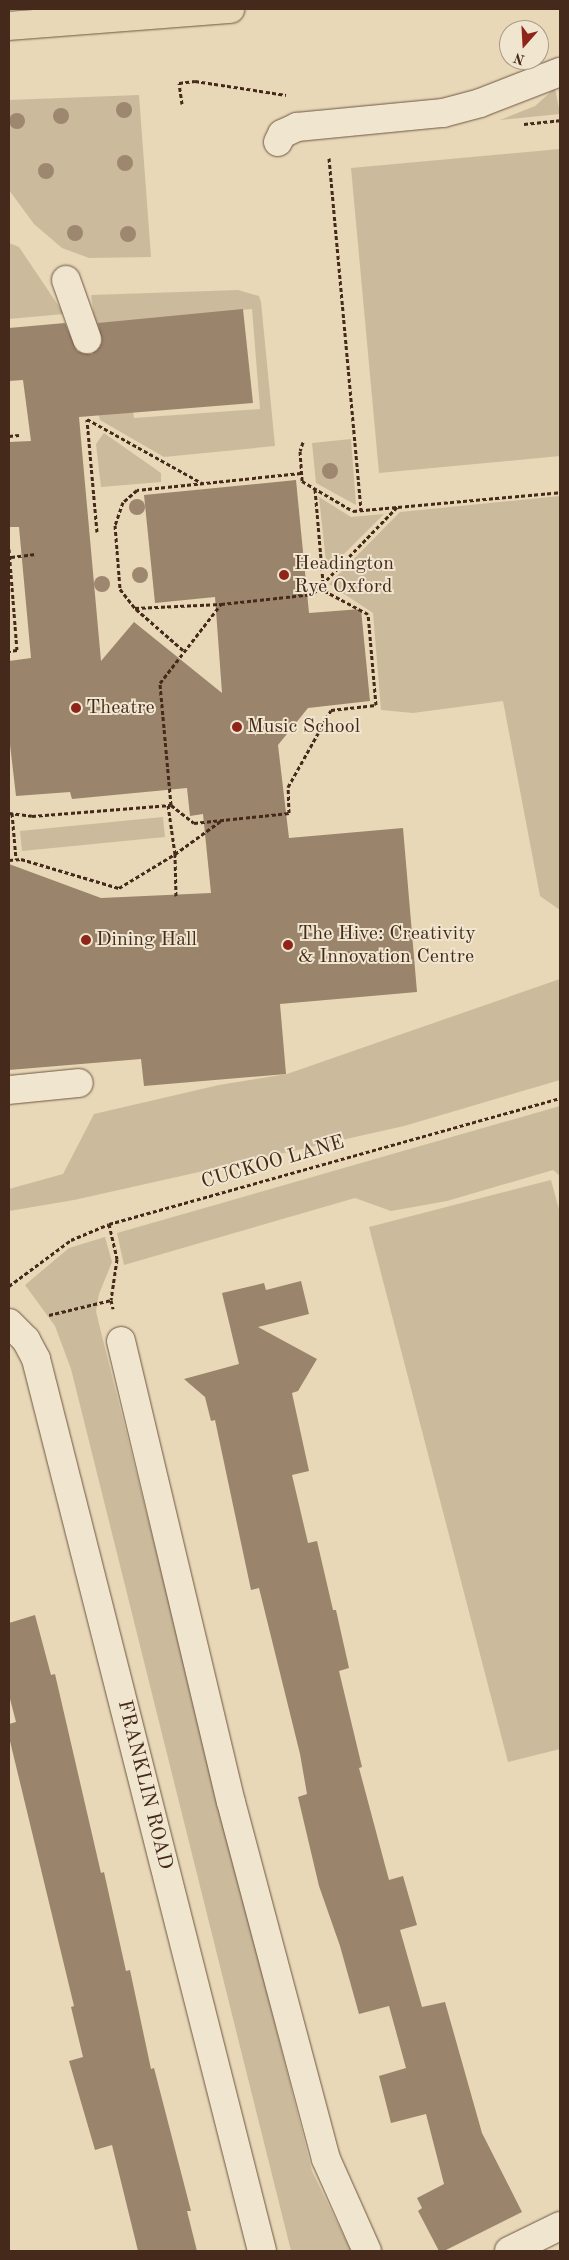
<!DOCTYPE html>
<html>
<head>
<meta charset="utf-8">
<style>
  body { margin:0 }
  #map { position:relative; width:569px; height:2260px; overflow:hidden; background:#e8d8b7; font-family:"Old Standard TT",serif }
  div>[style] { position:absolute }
  .green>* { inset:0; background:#ccba9c }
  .building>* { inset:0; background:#9a846c }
  .path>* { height:3px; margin-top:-1.5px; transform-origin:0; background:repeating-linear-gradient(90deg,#45291a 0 4px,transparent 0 6.5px) }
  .roads { filter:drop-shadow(0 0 1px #6e5541) drop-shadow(0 0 1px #6e5541) }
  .minor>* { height:28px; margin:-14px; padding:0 14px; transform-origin:14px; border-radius:14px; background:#f0e6d0 }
  .major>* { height:28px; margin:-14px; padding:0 14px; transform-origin:14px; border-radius:14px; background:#e8d8b7 }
  .trees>* { width:16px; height:16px; margin:-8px; border-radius:50%; background:#9d886f }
  .dots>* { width:14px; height:14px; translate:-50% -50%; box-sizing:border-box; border:2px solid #f0e6d0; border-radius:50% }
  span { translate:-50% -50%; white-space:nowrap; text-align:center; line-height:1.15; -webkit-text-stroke:4px #f0e6d0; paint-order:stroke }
  .poi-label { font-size:20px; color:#45291a }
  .left { translate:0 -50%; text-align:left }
  .street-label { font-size:20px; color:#45291a }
  .frame { position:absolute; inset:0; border:10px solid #45291a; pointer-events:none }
  .north { position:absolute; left:499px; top:20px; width:50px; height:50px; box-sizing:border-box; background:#f0e6d0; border:1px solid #ac9a87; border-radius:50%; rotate:199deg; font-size:14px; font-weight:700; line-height:20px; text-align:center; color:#45291a }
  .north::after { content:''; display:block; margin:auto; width:18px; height:22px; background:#8f2418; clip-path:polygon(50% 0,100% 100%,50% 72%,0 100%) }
</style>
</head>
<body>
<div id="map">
  <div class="green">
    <div style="clip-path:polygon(555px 88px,560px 114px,500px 120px,535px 106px)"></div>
    <div style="clip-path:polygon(139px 95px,151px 257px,89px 258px,62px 248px,34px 224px,9px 190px,9px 100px)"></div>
    <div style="clip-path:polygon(560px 149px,560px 456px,379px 473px,351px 168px)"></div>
    <div style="clip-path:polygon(9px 243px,19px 247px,64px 314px,9px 319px)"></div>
    <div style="clip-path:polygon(238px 290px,259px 296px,261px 302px,275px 446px,164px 457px,100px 420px,97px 408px,132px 404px,134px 418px,260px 409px,252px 309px,126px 321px,128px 344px,98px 346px,91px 295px)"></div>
    <div style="clip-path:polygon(104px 433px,161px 473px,161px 482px,101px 487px,96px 444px)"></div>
    <div style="clip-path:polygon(351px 439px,356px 505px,316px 483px,312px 443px)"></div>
    <div style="clip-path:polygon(560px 496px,560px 910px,540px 896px,503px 701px,413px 713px,381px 710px,373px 613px,329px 584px,400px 512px)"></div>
    <div style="clip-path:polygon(319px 497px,351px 517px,384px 514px,327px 571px)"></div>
    <div style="clip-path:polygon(163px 817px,165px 837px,22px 851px,20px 831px)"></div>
    <div style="clip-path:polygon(560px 979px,560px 1080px,404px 1126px,74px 1200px,9px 1211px,9px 1189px,63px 1174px,94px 1114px,219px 1085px,287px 1074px)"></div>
    <div style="clip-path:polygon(560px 1106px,560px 1176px,553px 1170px,447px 1201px,391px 1211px,355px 1198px,124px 1265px,117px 1233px)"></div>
    <div style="clip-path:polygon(551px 1180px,560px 1213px,560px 1749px,508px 1762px,369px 1227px)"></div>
    <div style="clip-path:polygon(105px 1237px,112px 1262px,99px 1294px,96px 1311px,100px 1328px,312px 2171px,351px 2251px,291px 2251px,71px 1369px,55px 1326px,25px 1285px,69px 1248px)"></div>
  </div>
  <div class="building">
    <div style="clip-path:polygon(243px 309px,253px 403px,79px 417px,101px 661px,134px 622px,222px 693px,215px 597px,155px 603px,144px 495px,296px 480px,309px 613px,361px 609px,370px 701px,308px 708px,278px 745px,289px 838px,403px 828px,417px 992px,280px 1004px,286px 1074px,144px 1086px,141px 1059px,9px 1070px,9px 864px,101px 898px,211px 893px,203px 814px,190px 816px,187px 788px,72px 799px,70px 792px,16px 796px,9px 736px,9px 661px,31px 658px,19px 527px,9px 527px,9px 442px,31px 441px,23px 380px,9px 381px,9px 328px,65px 323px,77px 351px,92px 354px,102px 342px,98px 323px)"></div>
    <div style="clip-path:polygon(301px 1281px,309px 1314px,258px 1327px,317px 1359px,298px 1391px,292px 1393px,309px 1471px,292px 1475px,308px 1543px,317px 1541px,333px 1610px,336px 1610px,349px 1668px,339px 1671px,362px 1767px,359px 1768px,389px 1880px,403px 1876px,417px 1925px,400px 1930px,422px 2007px,445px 2002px,482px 2133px,522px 2212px,444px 2251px,439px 2251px,418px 2211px,422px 2208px,417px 2198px,444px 2184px,426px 2114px,391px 2123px,379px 2076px,406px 2068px,389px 2006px,359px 2014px,340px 1946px,319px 1886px,298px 1797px,307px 1794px,300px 1754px,259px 1588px,251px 1590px,215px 1420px,211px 1421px,205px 1397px,184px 1379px,239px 1364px,222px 1293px,264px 1283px,266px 1290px)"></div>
    <div style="clip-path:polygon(35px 1615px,51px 1675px,55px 1674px,101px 1873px,104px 1872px,126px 1971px,130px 1970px,151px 2069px,154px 2068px,191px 2211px,187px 2211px,197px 2251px,138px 2251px,112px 2145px,95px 2150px,69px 2061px,83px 2057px,71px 2007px,74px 2006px,9px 1737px,9px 1724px,16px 1722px,9px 1695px,9px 1623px)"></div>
  </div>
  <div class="path">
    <div style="left:182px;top:104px;width:21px;rotate:-98deg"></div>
    <div style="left:179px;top:83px;width:16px;rotate:-7deg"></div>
    <div style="left:195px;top:81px;width:92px;rotate:8.7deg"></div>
    <div style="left:524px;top:124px;width:36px;rotate:-6deg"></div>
    <div style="left:329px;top:158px;width:354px;rotate:84.8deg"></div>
    <div style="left:9px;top:436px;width:10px;rotate:-6deg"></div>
    <div style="left:303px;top:442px;width:9px;rotate:108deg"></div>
    <div style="left:300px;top:451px;width:30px;rotate:86deg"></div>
    <div style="left:302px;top:481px;width:59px;rotate:30.5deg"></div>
    <div style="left:353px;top:511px;width:208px;rotate:-5.2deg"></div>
    <div style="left:301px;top:473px;width:165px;rotate:174.1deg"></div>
    <div style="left:137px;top:490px;width:18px;rotate:139deg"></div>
    <div style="left:123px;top:502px;width:24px;rotate:109deg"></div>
    <div style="left:115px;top:525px;width:64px;rotate:85.5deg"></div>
    <div style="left:120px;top:589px;width:24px;rotate:52deg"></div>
    <div style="left:135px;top:608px;width:86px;rotate:-2.7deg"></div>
    <div style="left:221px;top:604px;width:93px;rotate:-6.2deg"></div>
    <div style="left:313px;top:594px;width:121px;rotate:-46deg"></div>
    <div style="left:315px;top:489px;width:94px;rotate:85.1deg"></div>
    <div style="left:97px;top:532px;width:113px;rotate:-95.1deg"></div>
    <div style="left:87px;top:419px;width:132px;rotate:29.1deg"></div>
    <div style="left:9px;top:549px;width:101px;rotate:85.5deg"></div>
    <div style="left:17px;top:650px;width:8px;rotate:173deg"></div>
    <div style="left:11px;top:557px;width:25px;rotate:-7deg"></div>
    <div style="left:136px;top:609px;width:64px;rotate:41.2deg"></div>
    <div style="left:171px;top:805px;width:29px;rotate:38deg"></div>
    <div style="left:194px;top:823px;width:96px;rotate:-6deg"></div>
    <div style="left:289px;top:813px;width:26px;rotate:-92deg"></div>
    <div style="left:288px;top:787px;width:88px;rotate:-60.8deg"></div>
    <div style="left:331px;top:710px;width:45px;rotate:-6.3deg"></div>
    <div style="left:376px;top:705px;width:91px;rotate:-95deg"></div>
    <div style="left:368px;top:614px;width:55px;rotate:-152deg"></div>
    <div style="left:9px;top:813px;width:23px;rotate:7deg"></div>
    <div style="left:32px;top:816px;width:139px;rotate:-4.5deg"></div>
    <div style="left:171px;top:805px;width:122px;rotate:-95.2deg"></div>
    <div style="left:160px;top:683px;width:100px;rotate:-52.3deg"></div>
    <div style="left:12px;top:813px;width:46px;rotate:85deg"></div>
    <div style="left:9px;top:860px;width:12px;rotate:-5deg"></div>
    <div style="left:21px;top:859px;width:102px;rotate:16.5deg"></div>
    <div style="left:119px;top:888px;width:66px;rotate:-31.3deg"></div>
    <div style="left:175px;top:854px;width:49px;rotate:-98.1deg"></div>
    <div style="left:176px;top:896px;width:42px;rotate:-91.4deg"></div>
    <div style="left:175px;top:854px;width:58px;rotate:-35.9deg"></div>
    <div style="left:109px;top:1224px;width:36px;rotate:77deg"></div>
    <div style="left:117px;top:1259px;width:41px;rotate:98.3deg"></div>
    <div style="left:111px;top:1300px;width:9px;rotate:77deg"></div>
    <div style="left:9px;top:1286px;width:77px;rotate:-36.6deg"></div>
    <div style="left:71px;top:1240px;width:41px;rotate:-22.8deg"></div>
    <div style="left:109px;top:1224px;width:468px;rotate:-15.6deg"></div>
    <div style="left:49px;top:1315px;width:64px;rotate:-13.6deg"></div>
  </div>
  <div class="roads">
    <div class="minor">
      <div style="left:278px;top:142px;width:9px;rotate:-63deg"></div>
      <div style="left:282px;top:134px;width:17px;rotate:-25deg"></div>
      <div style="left:297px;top:127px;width:147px;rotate:-5.5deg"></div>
      <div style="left:443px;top:113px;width:38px;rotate:-15deg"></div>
      <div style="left:480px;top:103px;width:86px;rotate:-21.2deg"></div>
      <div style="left:66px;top:280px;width:63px;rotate:70.4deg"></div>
      <div style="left:9px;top:1090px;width:70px;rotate:-5.7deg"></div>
      <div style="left:9px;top:1323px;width:24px;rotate:45deg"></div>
      <div style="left:26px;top:1340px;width:21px;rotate:62deg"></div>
      <div style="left:36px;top:1359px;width:920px;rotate:75.78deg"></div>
      <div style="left:121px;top:1341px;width:474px;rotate:76.6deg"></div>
      <div style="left:231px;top:1802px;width:369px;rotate:75.1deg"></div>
      <div style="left:326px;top:2159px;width:101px;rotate:66deg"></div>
      <div style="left:509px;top:2251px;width:57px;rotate:-26.1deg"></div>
    </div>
    <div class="major">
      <div style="left:9px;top:26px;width:222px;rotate:-4.4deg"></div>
    </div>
  </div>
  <div class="trees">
    <div style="left:124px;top:110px"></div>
    <div style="left:61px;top:116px"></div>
    <div style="left:17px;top:121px"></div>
    <div style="left:125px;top:163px"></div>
    <div style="left:46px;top:171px"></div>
    <div style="left:75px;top:233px"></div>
    <div style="left:128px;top:234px"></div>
    <div style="left:330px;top:471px"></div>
    <div style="left:137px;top:507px"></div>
    <div style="left:140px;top:575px"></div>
    <div style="left:102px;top:584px"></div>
  </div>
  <div class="dots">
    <div style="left:284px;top:575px;background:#8f2418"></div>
    <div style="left:76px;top:708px;background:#8f2418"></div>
    <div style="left:237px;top:727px;background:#8f2418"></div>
    <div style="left:86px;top:940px;background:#8f2418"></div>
    <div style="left:288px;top:945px;background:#8f2418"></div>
  </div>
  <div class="poi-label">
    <span class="left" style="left:294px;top:576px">Headington<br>Rye Oxford</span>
    <span class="left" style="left:86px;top:708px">Theatre</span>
    <span class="left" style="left:247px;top:727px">Music School</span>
    <span class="left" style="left:298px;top:946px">The Hive: Creativity<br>&amp; Innovation Centre</span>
    <span class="left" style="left:96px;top:940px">Dining Hall</span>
  </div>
  <div class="street-label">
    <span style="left:273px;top:1163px;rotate:-16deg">CUCKOO LANE</span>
    <span style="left:144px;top:1785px;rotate:76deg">FRANKLIN ROAD</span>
  </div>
  <div class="frame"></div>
  <div class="north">N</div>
</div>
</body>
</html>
